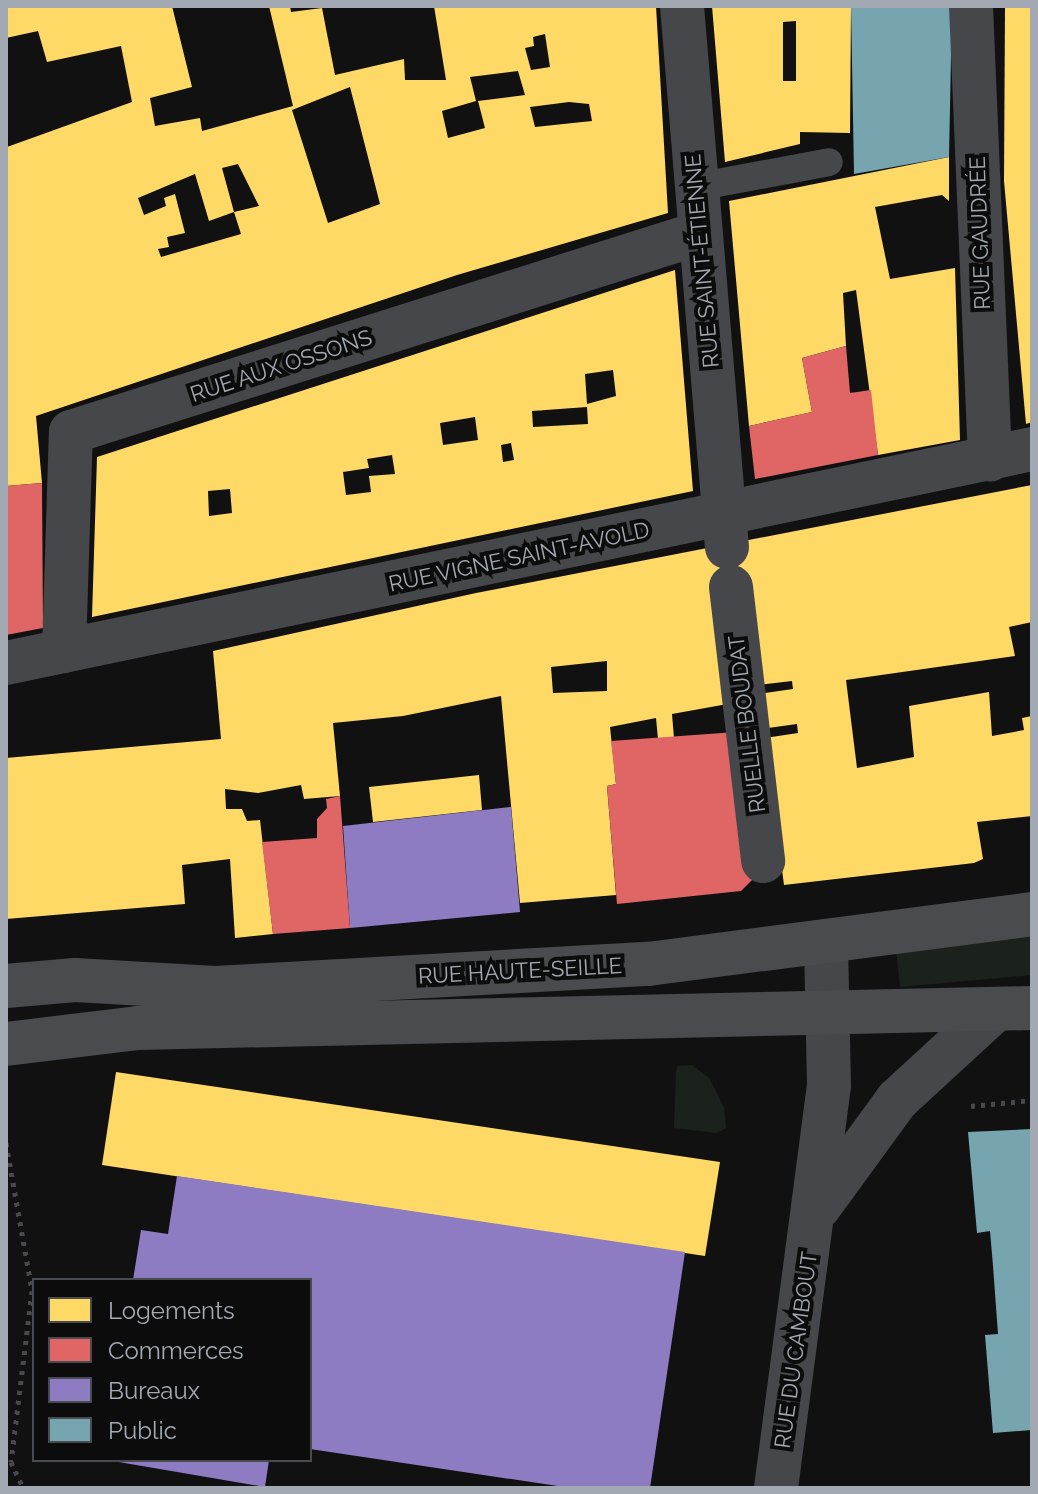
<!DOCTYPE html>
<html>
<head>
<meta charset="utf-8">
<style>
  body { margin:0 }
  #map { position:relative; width:1038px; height:1494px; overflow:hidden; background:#111112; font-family:Raleway,sans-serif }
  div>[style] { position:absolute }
  .green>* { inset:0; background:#1b221c }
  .homes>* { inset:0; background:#ffd966 }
  .shops>* { inset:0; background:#e06666 }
  .offices>* { inset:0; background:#8e7cc3 }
  .public>* { inset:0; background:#76a5af }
  .path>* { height:5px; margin-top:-2.5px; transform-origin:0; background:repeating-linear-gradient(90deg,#47494c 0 4px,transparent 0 10px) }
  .lane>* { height:28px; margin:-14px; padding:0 14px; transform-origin:14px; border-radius:14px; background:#46474a }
  .street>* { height:44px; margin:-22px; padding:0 22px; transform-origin:22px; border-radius:22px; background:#46474a }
  .secondary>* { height:44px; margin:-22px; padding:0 22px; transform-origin:22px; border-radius:22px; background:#4a4b4e }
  span { translate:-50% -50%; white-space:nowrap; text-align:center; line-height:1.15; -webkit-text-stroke:8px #0c0c0d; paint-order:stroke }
  .street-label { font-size:22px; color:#a2a9b3 }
  .frame { position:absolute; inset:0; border:8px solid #a2a9b3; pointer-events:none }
  .legend { position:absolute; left:32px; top:1278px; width:280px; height:184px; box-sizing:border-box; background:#0c0c0d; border:2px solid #484b4f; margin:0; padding:10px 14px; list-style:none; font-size:24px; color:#a2a9b3 }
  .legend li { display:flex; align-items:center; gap:16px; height:40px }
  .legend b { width:40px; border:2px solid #484b4f }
</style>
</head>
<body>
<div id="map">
  <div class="green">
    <div style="clip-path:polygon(1032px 933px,1032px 975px,900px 987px,896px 949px)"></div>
    <div style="clip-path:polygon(692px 1065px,709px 1078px,724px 1107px,726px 1128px,717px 1133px,674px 1128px,676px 1072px,678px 1066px)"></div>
  </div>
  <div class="homes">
    <div style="clip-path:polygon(evenodd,6px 6px,172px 6px,192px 87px,150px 98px,155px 126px,200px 118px,202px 131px,293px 106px,269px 6px,290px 6px,291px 12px,322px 8px,335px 75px,404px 59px,405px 80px,446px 80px,434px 6px,656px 6px,668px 213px,457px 275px,36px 416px,42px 483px,6px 486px,7px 147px,132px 102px,121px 46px,47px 62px,38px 31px,6px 38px,6px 6px,545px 34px,550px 67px,531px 70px,525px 48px,534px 46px,533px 37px,545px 34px,6px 6px,518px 71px,525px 95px,478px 101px,485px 128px,448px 138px,442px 111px,476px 101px,470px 77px,518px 71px,6px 6px,350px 87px,380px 204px,328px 223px,292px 110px,350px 87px,6px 6px,569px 102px,589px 104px,592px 121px,535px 127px,530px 107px,569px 102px,6px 6px,238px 164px,259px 206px,234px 212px,241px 234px,161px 257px,158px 249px,169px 247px,167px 237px,185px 233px,175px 194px,164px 198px,166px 206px,144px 215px,138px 198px,195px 174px,209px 221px,234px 212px,222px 168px,238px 164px)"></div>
    <div style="clip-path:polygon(evenodd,712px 6px,851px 6px,850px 133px,800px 132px,800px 144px,725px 162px,712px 6px,796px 21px,796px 81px,783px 81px,783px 22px,796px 21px)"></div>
    <div style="clip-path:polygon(1005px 6px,1032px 6px,1032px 422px,1026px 424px,1004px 181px)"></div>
    <div style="clip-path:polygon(949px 157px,949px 201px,942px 195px,875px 207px,890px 279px,955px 268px,960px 440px,878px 455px,856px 290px,843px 293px,846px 346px,802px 358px,812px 412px,749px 426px,729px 201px)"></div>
    <div style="clip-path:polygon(evenodd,675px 270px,693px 491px,92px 617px,97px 457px,675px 270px,613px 370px,616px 396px,587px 404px,585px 374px,613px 370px,675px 270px,587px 407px,588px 424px,533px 427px,532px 411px,587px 407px,675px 270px,475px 417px,478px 440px,443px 445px,440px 423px,475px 417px,675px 270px,511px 443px,514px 460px,503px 462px,501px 445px,511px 443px,675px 270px,392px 455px,395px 474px,369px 476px,371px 492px,346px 495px,343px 472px,369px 468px,367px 459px,392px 455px,675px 270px,230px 489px,232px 513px,209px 516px,208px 491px,230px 489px)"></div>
    <div style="clip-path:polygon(evenodd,1032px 485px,1032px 622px,1009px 627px,1015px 656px,846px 680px,857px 768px,914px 757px,909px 706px,989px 692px,992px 736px,1024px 730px,1022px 718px,1032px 716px,1032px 816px,977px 822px,983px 859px,974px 863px,784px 885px,765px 738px,798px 733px,797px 724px,768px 728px,765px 693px,793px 689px,792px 681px,758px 685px,733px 703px,672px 714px,674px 738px,658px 739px,656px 718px,610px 727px,616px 784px,607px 786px,616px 895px,520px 903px,501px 696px,403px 716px,333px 723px,340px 796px,304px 799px,301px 785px,258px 793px,225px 789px,226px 809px,242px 809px,247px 821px,260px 820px,273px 934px,235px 938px,230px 859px,182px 865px,185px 904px,6px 919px,6px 758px,221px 739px,213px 651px,476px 593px,1032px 485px,607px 661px,607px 691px,553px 693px,551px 667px,607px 661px)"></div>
    <div style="clip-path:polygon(479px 775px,482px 810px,373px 822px,369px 787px)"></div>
    <div style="clip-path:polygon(116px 1072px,720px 1162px,705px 1256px,102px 1165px)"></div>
  </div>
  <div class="shops">
    <div style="clip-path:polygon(846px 346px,850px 393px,871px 390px,878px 455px,755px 479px,749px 426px,812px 412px,802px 358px)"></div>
    <div style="clip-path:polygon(42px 483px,43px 628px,6px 635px,6px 486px)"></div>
    <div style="clip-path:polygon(736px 732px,754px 878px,741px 891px,617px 904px,607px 786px,616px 784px,611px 741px)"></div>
    <div style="clip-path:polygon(340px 796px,350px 928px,273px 934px,262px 842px,317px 838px,317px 819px,327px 808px,326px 799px)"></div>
  </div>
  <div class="offices">
    <div style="clip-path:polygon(511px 807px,520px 912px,350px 928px,343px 826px)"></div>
    <div style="clip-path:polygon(177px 1176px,685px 1252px,650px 1488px,571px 1488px,310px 1449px,310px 1280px,133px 1280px,141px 1230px,168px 1234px)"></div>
    <div style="clip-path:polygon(107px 1460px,269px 1460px,265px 1487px)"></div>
  </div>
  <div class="public">
    <div style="clip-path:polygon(851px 6px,952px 6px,949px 157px,854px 174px)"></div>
    <div style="clip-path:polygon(1032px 1129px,1032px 1430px,993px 1433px,985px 1335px,998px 1334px,993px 1266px,990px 1231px,977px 1233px,968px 1132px)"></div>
  </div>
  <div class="path">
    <div style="left:971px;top:1106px;width:61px;rotate:-5.6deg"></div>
    <div style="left:6px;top:1143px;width:150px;rotate:80deg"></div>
    <div style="left:32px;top:1291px;width:172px;rotate:97deg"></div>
    <div style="left:11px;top:1462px;width:29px;rotate:65deg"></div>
  </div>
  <div class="lane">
    <div style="left:696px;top:187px;width:135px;rotate:-10.6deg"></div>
  </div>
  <div class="street">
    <div style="left:682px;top:6px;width:543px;rotate:85.25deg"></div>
    <div style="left:971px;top:6px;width:454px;rotate:87.6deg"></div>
    <div style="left:731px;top:587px;width:276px;rotate:83.3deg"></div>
    <div style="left:64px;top:651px;width:219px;rotate:-88.2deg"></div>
    <div style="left:71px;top:432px;width:660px;rotate:-17.56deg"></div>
    <div style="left:6px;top:663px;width:1048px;rotate:-11.78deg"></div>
    <div style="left:819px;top:1207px;width:132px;rotate:-53.9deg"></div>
    <div style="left:897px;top:1100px;width:134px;rotate:-42.6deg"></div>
    <div style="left:776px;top:1488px;width:405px;rotate:-82.5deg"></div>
    <div style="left:829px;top:1086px;width:144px;rotate:-91.2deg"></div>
  </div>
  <div class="secondary">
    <div style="left:6px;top:986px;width:69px;rotate:-5deg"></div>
    <div style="left:75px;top:980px;width:140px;rotate:3.3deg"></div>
    <div style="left:215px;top:988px;width:434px;rotate:-3.2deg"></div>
    <div style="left:648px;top:964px;width:387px;rotate:-7.4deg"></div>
    <div style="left:6px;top:1044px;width:133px;rotate:-6.9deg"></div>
    <div style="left:138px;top:1028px;width:894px;rotate:-1.28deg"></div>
  </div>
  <div class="street-label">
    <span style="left:980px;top:233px;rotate:-92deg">RUE GAUDRÉE</span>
    <span style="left:702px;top:261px;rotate:-95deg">RUE SAINT-ÉTIENNE</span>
    <span style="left:281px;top:366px;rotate:-18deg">RUE AUX OSSONS</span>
    <span style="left:519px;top:557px;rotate:-12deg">RUE VIGNE SAINT-AVOLD</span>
    <span style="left:747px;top:724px;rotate:-97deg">RUELLE BOUDAT</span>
    <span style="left:520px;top:971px;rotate:-3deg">RUE HAUTE-SEILLE</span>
    <span style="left:796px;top:1350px;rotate:-82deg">RUE DU CAMBOUT</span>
  </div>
  <div class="frame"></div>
  <ul class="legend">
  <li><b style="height:22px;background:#ffd966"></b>Logements</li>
  <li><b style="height:22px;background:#e06666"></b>Commerces</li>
  <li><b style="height:22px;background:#8e7cc3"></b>Bureaux</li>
  <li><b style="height:22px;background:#76a5af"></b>Public</li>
  </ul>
</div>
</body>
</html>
